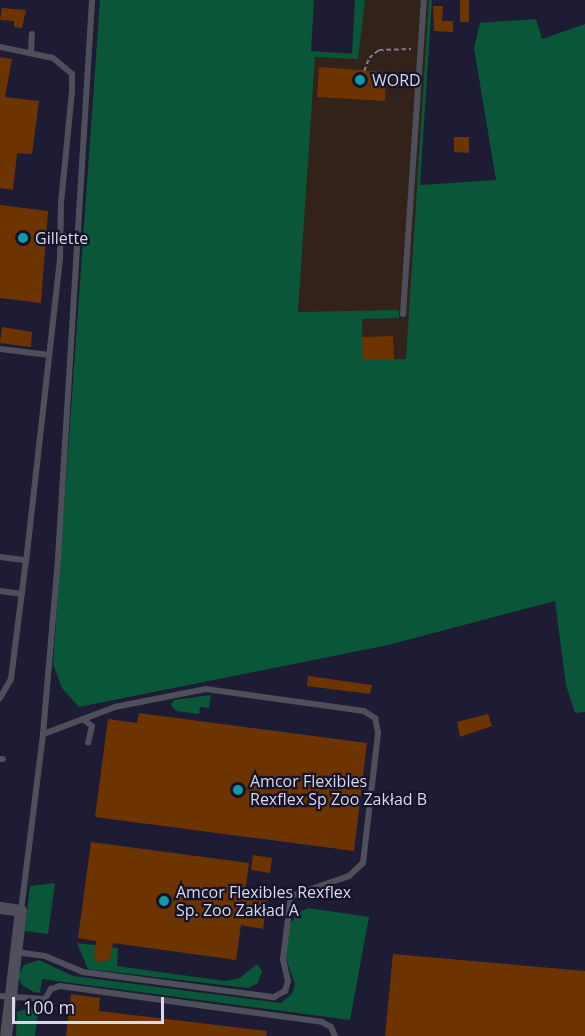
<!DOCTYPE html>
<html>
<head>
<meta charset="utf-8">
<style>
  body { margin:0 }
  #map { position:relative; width:585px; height:1036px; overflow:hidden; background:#1d1c34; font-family:"Open Sans",sans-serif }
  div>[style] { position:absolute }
  .commercial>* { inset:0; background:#33221a }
  .green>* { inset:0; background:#095638 }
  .building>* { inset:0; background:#6e3400 }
  .path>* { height:1.5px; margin-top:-0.75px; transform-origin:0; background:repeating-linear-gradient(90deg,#7d7c91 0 4.5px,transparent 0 7.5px) }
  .service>* { height:6px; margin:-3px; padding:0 3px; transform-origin:3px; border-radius:3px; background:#4f4f5c }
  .minor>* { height:12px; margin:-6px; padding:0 6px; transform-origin:6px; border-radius:6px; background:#4f4f5c }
  .dots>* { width:16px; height:16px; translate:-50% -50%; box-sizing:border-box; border:3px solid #14132a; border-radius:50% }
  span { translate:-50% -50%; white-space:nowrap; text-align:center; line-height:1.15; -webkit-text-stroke:4.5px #14132a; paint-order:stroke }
  .poi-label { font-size:16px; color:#d9d9ea }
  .left { translate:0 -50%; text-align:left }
  .scale { position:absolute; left:12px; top:997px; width:152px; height:27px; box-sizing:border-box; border:3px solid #d9d9ea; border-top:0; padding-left:8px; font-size:18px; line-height:21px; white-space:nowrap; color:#d9d9ea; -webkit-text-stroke:4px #14132a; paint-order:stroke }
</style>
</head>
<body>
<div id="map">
  <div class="commercial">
    <div style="clip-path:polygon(355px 0,432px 0,407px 374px,290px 377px,311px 51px,352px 53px)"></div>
  </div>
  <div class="green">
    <div style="clip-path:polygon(100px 0,314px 0,311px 51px,352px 54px,355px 0,365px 0,358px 59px,315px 57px,298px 312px,399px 310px,399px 318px,362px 319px,363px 360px,406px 359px,429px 0,432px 0,420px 185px,496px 180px,474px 48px,480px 23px,536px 19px,542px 39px,585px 24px,585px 712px,575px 713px,566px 685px,555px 601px,388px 645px,79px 707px,62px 688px,53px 664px)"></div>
    <div style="clip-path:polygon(211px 695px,209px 708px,200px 707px,199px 714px,176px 711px,171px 705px,174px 700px)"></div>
    <div style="clip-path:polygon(55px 883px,48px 934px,25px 931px,30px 886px)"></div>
    <div style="clip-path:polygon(308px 908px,369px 917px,350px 1020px,42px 979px,40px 993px,34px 992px,22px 985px,18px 976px,24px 965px,39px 960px,73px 976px,281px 1003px,292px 994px,295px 984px,286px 959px,290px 924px,297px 914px)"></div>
    <div style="clip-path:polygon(77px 943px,118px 948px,117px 966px,225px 981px,240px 978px,257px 964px,262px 971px,258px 983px,248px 988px,88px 969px)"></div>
    <div style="clip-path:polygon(39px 1005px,35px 1036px,16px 1036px,17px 1012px)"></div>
  </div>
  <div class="building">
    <div style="clip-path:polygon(460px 0,469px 0,469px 22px,460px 22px)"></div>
    <div style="clip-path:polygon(433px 6px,443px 6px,442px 21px,453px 21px,453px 32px,434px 31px)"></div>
    <div style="clip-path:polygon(2px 8px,26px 10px,22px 28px,14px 27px,14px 21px,0 20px)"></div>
    <div style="clip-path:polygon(0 57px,12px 59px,5px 97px,39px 101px,32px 154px,17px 153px,13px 190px,0 188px)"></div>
    <div style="clip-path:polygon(319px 67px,386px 72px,385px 101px,317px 97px)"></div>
    <div style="clip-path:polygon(454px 137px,469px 137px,469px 153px,454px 152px)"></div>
    <div style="clip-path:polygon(0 205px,48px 211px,41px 303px,0 298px)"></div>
    <div style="clip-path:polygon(2px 327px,32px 332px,31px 347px,0 343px)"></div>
    <div style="clip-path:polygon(393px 336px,394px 360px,363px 360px,362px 337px)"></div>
    <div style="clip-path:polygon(308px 676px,372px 685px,370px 694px,307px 686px)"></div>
    <div style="clip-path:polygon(139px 713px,367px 743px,354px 851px,95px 817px,108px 719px,137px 723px)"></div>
    <div style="clip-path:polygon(488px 714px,492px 726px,460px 737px,457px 722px)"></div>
    <div style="clip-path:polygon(91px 842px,249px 863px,245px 894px,268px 897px,263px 929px,241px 925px,236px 960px,113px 943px,110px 960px,98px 962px,94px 957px,96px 941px,78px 938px)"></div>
    <div style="clip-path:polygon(253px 855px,272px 858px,270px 873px,251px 870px)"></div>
    <div style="clip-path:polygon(393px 954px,585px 971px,585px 1036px,385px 1036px)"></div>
    <div style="clip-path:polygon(71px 994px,100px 998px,99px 1011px,267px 1031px,266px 1036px,66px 1036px)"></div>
  </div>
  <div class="path">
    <div style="left:364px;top:71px;width:14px;rotate:-69deg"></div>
    <div style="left:369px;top:58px;width:13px;rotate:-39deg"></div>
    <div style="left:379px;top:50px;width:32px;rotate:-2deg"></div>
  </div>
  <div class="service">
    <div style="left:0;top:47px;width:54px;rotate:11.7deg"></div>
    <div style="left:53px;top:58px;width:25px;rotate:40deg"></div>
    <div style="left:72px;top:74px;width:17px;rotate:90deg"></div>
    <div style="left:72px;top:91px;width:113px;rotate:95.6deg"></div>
    <div style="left:61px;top:203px;width:56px;rotate:91deg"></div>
    <div style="left:60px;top:259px;width:303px;rotate:96.4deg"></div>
    <div style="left:26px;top:560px;width:120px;rotate:97.2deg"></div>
    <div style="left:11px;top:679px;width:22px;rotate:120deg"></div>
    <div style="left:31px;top:51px;width:17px;rotate:-87deg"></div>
    <div style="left:403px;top:314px;width:315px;rotate:-86.2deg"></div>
    <div style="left:0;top:349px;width:50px;rotate:6.8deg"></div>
    <div style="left:0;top:557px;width:26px;rotate:7deg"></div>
    <div style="left:0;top:591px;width:22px;rotate:8deg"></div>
    <div style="left:83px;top:719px;width:11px;rotate:38deg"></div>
    <div style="left:92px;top:726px;width:17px;rotate:103deg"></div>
    <div style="left:0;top:759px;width:3px"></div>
    <div style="left:21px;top:911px;width:178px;rotate:-82.9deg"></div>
    <div style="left:43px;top:734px;width:177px;rotate:-85.1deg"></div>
    <div style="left:58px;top:558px;width:559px;rotate:-86.51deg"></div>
    <div style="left:16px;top:952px;width:29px;rotate:8deg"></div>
    <div style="left:45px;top:956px;width:41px;rotate:22.8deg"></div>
    <div style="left:83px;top:972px;width:193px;rotate:7.5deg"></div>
    <div style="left:274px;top:997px;width:13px;rotate:-29deg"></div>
    <div style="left:285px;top:991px;width:10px;rotate:-73deg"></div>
    <div style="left:288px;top:981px;width:23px;rotate:-103deg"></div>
    <div style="left:283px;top:959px;width:64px;rotate:-82.8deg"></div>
    <div style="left:291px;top:896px;width:61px;rotate:-19deg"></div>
    <div style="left:349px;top:876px;width:19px;rotate:-43deg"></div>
    <div style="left:363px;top:863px;width:131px;rotate:-83.4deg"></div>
    <div style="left:378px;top:733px;width:15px;rotate:-101deg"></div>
    <div style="left:375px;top:718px;width:13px;rotate:-148deg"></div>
    <div style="left:364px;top:711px;width:160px;rotate:-172.1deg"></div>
    <div style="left:206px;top:689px;width:93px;rotate:168.8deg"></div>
    <div style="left:115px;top:707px;width:77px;rotate:159.4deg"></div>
    <div style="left:0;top:996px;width:45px;rotate:3.8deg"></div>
    <div style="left:45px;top:999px;width:12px;rotate:-59deg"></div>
    <div style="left:51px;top:989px;width:9px;rotate:-18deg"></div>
    <div style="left:60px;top:986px;width:264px;rotate:7.8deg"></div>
    <div style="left:322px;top:1022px;width:10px;rotate:29deg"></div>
    <div style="left:331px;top:1027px;width:10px;rotate:66deg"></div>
  </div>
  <div class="minor">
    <div style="left:0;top:908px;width:21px;rotate:8deg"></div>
    <div style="left:21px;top:911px;width:126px;rotate:96.8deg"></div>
  </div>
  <div class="dots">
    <div style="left:360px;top:80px;background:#0f9aa8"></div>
    <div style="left:23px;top:238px;background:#0f9aa8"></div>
    <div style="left:238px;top:790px;background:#0f9aa8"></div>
    <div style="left:164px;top:901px;background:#0f9aa8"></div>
  </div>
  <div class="poi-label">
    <span class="left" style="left:372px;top:80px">WORD</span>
    <span class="left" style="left:35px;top:238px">Gillette</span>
    <span class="left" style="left:250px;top:790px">Amcor Flexibles<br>Rexflex Sp Zoo Zakład B</span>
    <span class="left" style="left:176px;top:901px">Amcor Flexibles Rexflex<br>Sp. Zoo Zakład A</span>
  </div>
  <div class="scale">100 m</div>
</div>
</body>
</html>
